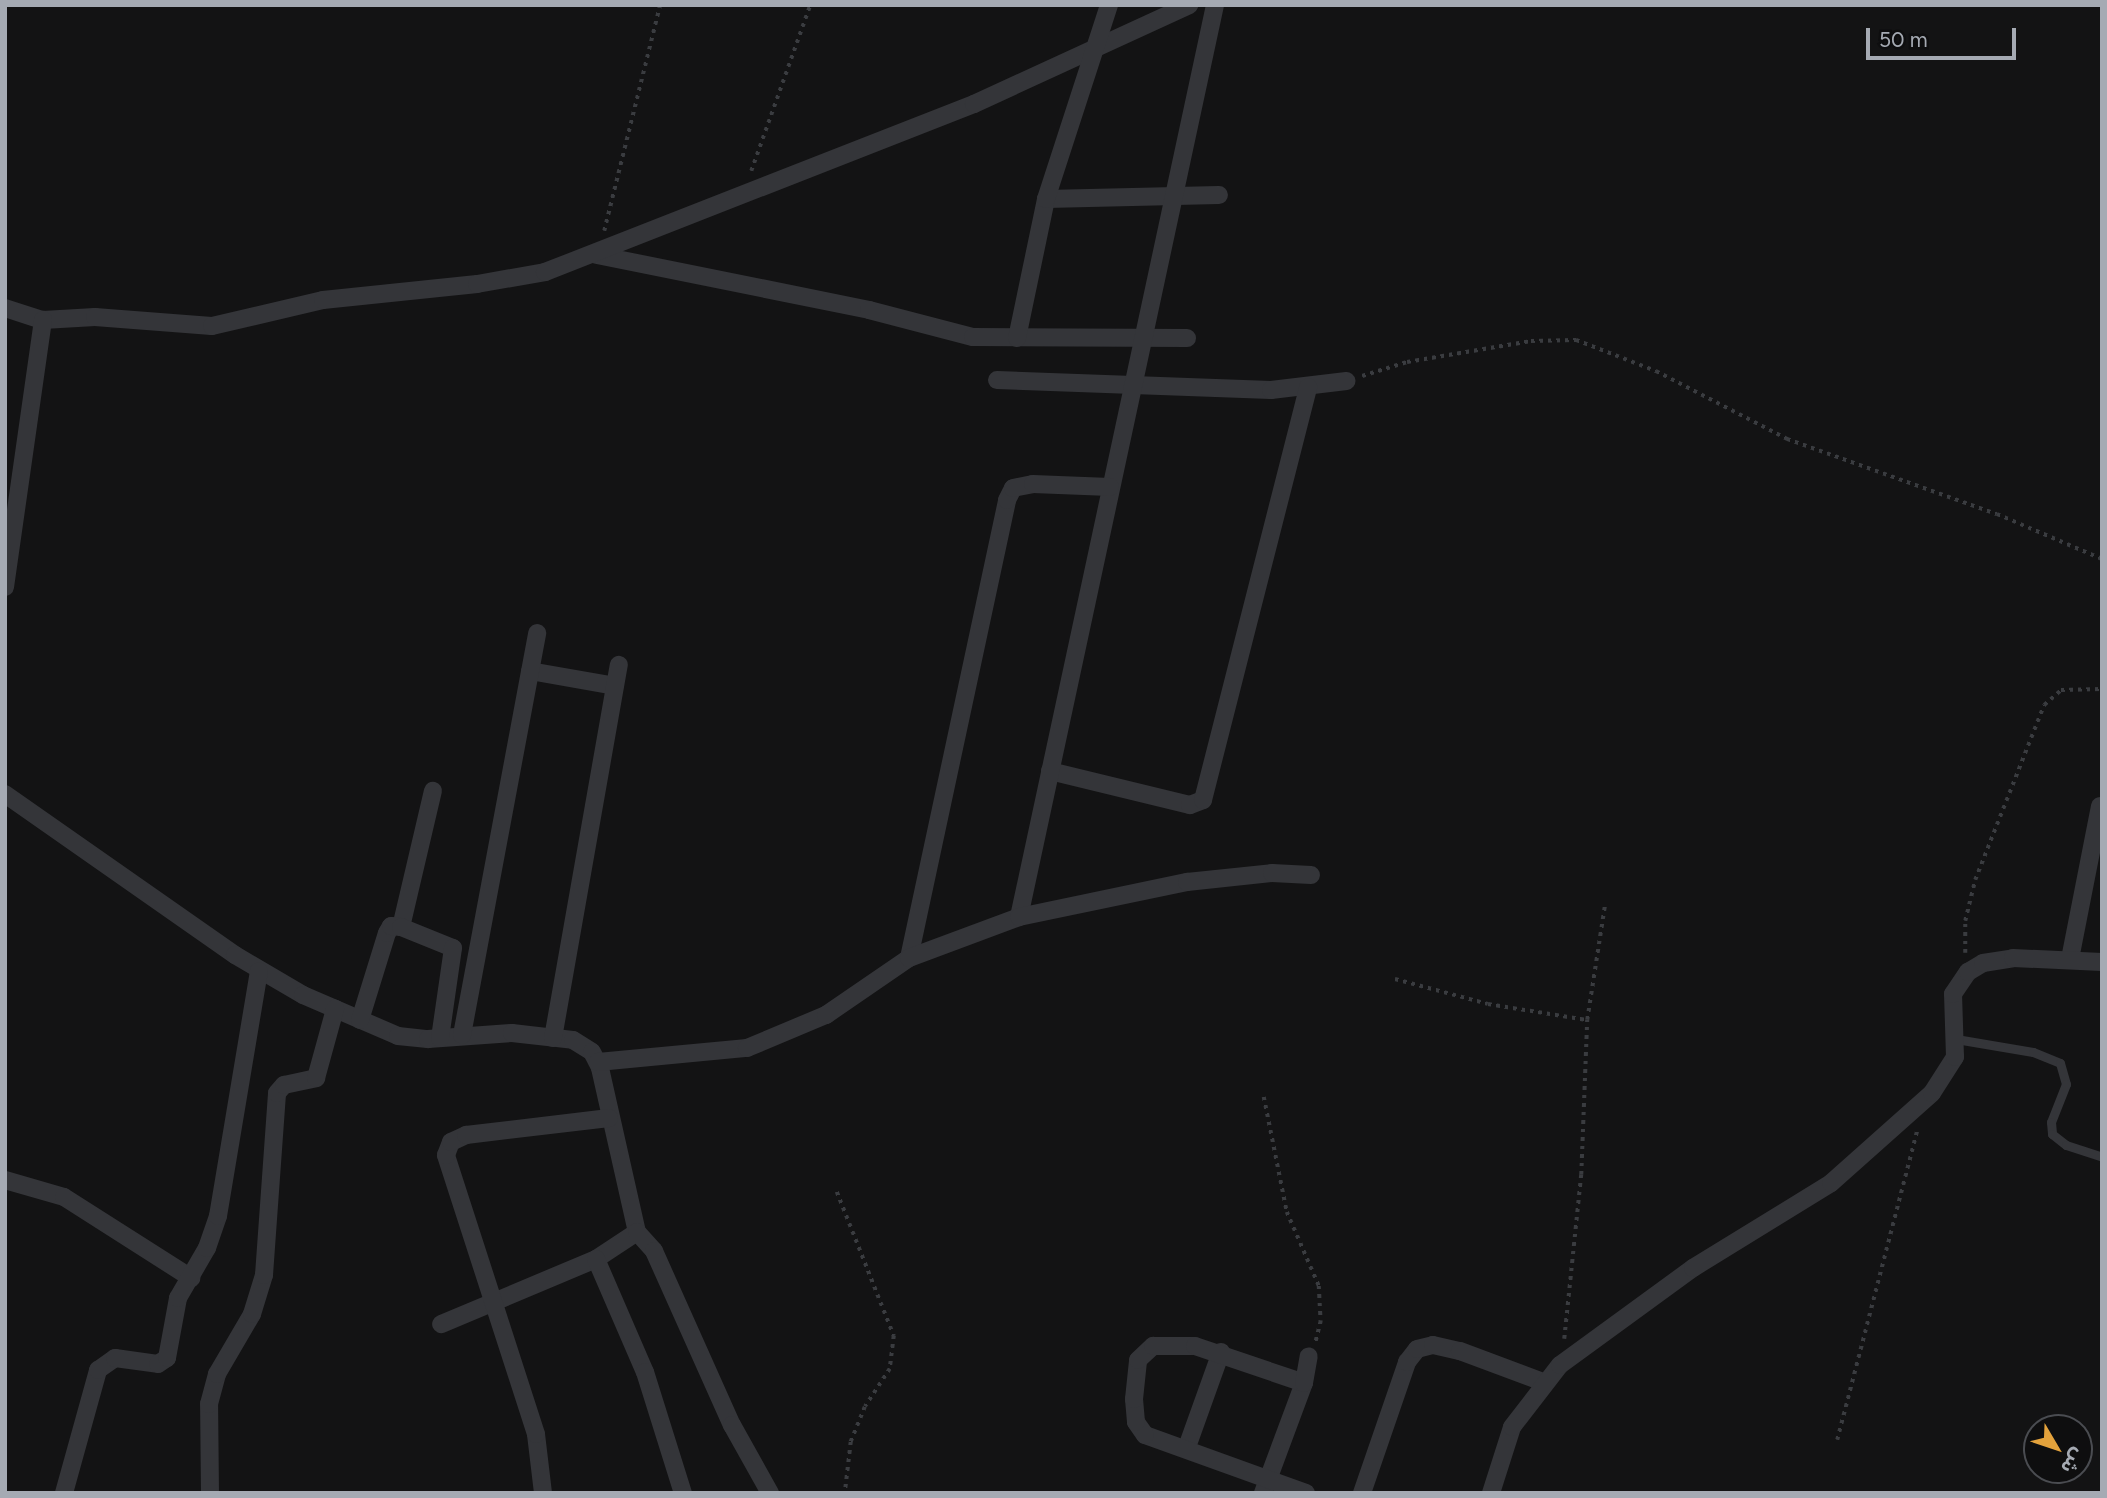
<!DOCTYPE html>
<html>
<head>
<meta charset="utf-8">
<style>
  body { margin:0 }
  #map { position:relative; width:2107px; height:1498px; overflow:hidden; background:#131314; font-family:Figtree,"Noto Sans Arabic",sans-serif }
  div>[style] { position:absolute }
  .path>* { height:3.5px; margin-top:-1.75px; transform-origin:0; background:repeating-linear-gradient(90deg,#3a3c40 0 3.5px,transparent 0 8.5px) }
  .service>* { height:9px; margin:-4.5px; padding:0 4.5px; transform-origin:4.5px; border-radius:4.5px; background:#343539 }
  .minor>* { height:18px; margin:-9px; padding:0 9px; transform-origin:9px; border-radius:9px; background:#343539 }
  span { translate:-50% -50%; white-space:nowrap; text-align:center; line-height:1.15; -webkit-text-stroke:7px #0e0e0f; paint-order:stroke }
  .frame { position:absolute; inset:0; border:7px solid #a5aab3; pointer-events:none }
  .north { position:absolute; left:2023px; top:1414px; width:70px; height:70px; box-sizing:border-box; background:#0e0e0f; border:2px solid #4a4c51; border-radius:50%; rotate:129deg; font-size:19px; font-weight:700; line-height:28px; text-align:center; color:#a5aab3 }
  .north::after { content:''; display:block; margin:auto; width:24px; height:32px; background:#e3a23c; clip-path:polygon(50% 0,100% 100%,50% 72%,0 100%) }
  .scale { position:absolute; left:1866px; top:28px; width:150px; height:32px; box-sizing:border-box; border:4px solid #a5aab3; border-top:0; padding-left:9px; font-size:21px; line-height:24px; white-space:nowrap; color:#a5aab3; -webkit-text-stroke:5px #0e0e0f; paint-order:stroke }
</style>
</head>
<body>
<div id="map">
  <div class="path">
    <div style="left:751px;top:171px;width:176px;rotate:-70.4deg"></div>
    <div style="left:604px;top:231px;width:233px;rotate:-76.1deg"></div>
    <div style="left:1362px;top:376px;width:47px;rotate:-17.3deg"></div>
    <div style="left:1407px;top:362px;width:126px;rotate:-9.6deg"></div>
    <div style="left:1531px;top:341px;width:45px;rotate:-1.3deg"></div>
    <div style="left:1576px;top:340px;width:86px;rotate:21.2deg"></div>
    <div style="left:1656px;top:371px;width:148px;rotate:27.4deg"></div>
    <div style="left:1787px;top:439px;width:223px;rotate:19.7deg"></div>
    <div style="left:1997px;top:514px;width:114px;rotate:23.2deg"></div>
    <div style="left:1965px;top:953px;width:32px;rotate:-90deg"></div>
    <div style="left:1965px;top:921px;width:42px;rotate:-76.3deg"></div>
    <div style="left:1975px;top:880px;width:188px;rotate:-68.5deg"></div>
    <div style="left:2044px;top:705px;width:23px;rotate:-41deg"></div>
    <div style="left:2061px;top:690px;width:41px;rotate:-1.4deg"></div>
    <div style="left:1395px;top:979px;width:96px;rotate:15deg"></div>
    <div style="left:1488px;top:1004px;width:100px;rotate:9.2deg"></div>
    <div style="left:1264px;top:1097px;width:117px;rotate:78.7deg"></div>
    <div style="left:1287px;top:1212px;width:81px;rotate:66.6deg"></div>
    <div style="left:1319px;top:1286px;width:35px;rotate:87deg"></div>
    <div style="left:1321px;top:1321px;width:21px;rotate:104deg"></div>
    <div style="left:837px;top:1192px;width:155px;rotate:68.4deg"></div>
    <div style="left:894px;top:1336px;width:33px;rotate:97deg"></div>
    <div style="left:890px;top:1369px;width:45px;rotate:123.3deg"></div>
    <div style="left:865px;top:1407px;width:38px;rotate:112deg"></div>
    <div style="left:851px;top:1442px;width:51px;rotate:96.7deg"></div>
    <div style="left:1564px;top:1339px;width:165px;rotate:-84.1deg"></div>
    <div style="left:1581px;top:1175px;width:155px;rotate:-87.8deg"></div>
    <div style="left:1587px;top:1020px;width:117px;rotate:-81.2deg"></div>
    <div style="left:1837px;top:1440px;width:320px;rotate:-75.5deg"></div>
  </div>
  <div class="service">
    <div style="left:1956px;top:1039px;width:78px;rotate:9.6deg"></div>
    <div style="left:2033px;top:1052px;width:29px;rotate:22deg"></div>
    <div style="left:2060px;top:1063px;width:22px;rotate:74deg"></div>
    <div style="left:2066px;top:1084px;width:41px;rotate:111.5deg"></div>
    <div style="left:2051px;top:1122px;width:12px;rotate:85deg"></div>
    <div style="left:2052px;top:1134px;width:18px;rotate:38deg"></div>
    <div style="left:2066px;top:1145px;width:38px;rotate:18deg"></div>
  </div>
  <div class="minor">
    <div style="left:1046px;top:199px;width:173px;rotate:-1.3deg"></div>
    <div style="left:597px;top:255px;width:278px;rotate:11.4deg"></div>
    <div style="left:869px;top:310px;width:107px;rotate:14.6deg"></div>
    <div style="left:973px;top:337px;width:214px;rotate:0.3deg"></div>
    <div style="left:5px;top:308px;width:40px;rotate:18deg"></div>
    <div style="left:43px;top:320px;width:52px;rotate:-3.3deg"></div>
    <div style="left:95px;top:317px;width:117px;rotate:4.4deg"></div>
    <div style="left:212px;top:326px;width:114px;rotate:-13.2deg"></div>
    <div style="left:323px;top:300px;width:155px;rotate:-5.9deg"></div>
    <div style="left:477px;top:284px;width:69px;rotate:-10deg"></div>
    <div style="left:545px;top:272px;width:461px;rotate:-21.4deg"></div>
    <div style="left:974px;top:104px;width:237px;rotate:-24.7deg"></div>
    <div style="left:1017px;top:338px;width:142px;rotate:-78.2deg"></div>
    <div style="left:1046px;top:199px;width:204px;rotate:-72deg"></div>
    <div style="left:997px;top:380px;width:274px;rotate:2.1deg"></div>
    <div style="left:1271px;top:390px;width:76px;rotate:-6.8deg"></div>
    <div style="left:5px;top:587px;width:270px;rotate:-81.9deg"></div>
    <div style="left:530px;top:671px;width:86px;rotate:10deg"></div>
    <div style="left:1050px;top:771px;width:144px;rotate:13.7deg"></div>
    <div style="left:1190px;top:805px;width:14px;rotate:-21deg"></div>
    <div style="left:1203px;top:800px;width:426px;rotate:-75.7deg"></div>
    <div style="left:5px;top:794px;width:281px;rotate:35deg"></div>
    <div style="left:235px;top:955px;width:79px;rotate:30.5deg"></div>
    <div style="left:303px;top:995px;width:103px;rotate:23.3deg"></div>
    <div style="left:398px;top:1036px;width:30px;rotate:6deg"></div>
    <div style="left:428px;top:1039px;width:84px;rotate:-4.1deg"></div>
    <div style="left:512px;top:1033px;width:61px;rotate:6.5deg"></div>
    <div style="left:573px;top:1040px;width:22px;rotate:32deg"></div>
    <div style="left:592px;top:1052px;width:18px;rotate:63deg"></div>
    <div style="left:600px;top:1068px;width:168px;rotate:77.3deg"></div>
    <div style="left:637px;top:1232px;width:49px;rotate:146.6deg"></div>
    <div style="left:596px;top:1259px;width:168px;rotate:157.2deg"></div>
    <div style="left:1019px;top:917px;width:933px;rotate:-77.87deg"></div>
    <div style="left:401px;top:927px;width:140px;rotate:-76.8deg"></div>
    <div style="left:909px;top:958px;width:468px;rotate:-77.9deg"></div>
    <div style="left:1007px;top:500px;width:13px;rotate:-63deg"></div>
    <div style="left:1013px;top:488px;width:20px;rotate:-11deg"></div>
    <div style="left:1033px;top:484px;width:77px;rotate:2.2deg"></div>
    <div style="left:2070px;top:959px;width:156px;rotate:-78.9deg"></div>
    <div style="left:360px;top:1020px;width:91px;rotate:-72.8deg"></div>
    <div style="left:387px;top:933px;width:8px;rotate:-60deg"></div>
    <div style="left:391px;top:926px;width:10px;rotate:6deg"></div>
    <div style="left:401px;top:927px;width:56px;rotate:22deg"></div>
    <div style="left:453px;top:948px;width:91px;rotate:98.2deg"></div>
    <div style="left:462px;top:1035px;width:409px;rotate:-79.4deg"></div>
    <div style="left:553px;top:1038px;width:379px;rotate:-80deg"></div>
    <div style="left:598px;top:1062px;width:150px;rotate:-5.4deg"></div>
    <div style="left:747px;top:1048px;width:86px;rotate:-22.7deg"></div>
    <div style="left:826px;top:1015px;width:101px;rotate:-34.5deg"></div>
    <div style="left:909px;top:958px;width:117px;rotate:-20.4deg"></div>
    <div style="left:1019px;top:917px;width:172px;rotate:-11.8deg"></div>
    <div style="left:1187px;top:882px;width:85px;rotate:-6deg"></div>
    <div style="left:1272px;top:873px;width:39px;rotate:3deg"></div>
    <div style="left:5px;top:1180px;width:61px;rotate:16.1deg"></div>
    <div style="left:64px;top:1197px;width:151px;rotate:32.5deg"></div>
    <div style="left:637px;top:1232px;width:25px;rotate:48deg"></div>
    <div style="left:654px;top:1251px;width:191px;rotate:65.9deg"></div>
    <div style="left:732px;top:1425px;width:78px;rotate:60.8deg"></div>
    <div style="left:596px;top:1259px;width:123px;rotate:66.6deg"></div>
    <div style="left:645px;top:1372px;width:127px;rotate:72.6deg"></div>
    <div style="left:1187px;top:1447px;width:101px;rotate:-70.3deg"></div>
    <div style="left:64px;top:1493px;width:128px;rotate:-74.5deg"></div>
    <div style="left:98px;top:1370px;width:21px;rotate:-35deg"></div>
    <div style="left:115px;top:1358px;width:43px;rotate:7.9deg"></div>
    <div style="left:158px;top:1364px;width:11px;rotate:-34deg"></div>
    <div style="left:167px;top:1358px;width:61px;rotate:-79.6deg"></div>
    <div style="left:178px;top:1298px;width:58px;rotate:-59.9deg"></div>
    <div style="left:207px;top:1248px;width:34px;rotate:-71deg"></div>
    <div style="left:218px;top:1216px;width:248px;rotate:-80.5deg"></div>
    <div style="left:210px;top:1493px;width:89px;rotate:-90.6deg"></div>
    <div style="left:209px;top:1404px;width:31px;rotate:-75deg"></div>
    <div style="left:217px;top:1374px;width:69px;rotate:-59.7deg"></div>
    <div style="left:252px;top:1314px;width:41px;rotate:-72.9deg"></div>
    <div style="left:264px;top:1275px;width:182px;rotate:-85.9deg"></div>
    <div style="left:277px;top:1093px;width:11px;rotate:-49deg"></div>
    <div style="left:284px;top:1085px;width:33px;rotate:-12deg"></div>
    <div style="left:316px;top:1078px;width:72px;rotate:-74.6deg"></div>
    <div style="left:543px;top:1493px;width:59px;rotate:-96.8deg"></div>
    <div style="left:536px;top:1434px;width:293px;rotate:-107.9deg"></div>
    <div style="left:446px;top:1155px;width:14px;rotate:-69deg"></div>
    <div style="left:451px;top:1142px;width:17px;rotate:-25deg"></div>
    <div style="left:466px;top:1135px;width:144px;rotate:-6.8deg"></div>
    <div style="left:1263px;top:1493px;width:117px;rotate:-69.6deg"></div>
    <div style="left:1306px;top:1493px;width:171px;rotate:-160.2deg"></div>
    <div style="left:1145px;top:1435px;width:16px;rotate:-125deg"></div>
    <div style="left:1136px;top:1422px;width:23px;rotate:-95deg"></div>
    <div style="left:1134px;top:1399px;width:39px;rotate:-84deg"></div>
    <div style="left:1138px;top:1360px;width:21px;rotate:-43deg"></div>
    <div style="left:1153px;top:1346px;width:42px"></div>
    <div style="left:1195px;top:1346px;width:115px;rotate:18.7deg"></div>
    <div style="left:1304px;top:1383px;width:27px;rotate:-80deg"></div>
    <div style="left:1362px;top:1493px;width:139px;rotate:-71deg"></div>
    <div style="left:1407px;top:1362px;width:16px;rotate:-52deg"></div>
    <div style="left:1417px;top:1349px;width:16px;rotate:-14deg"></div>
    <div style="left:1433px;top:1345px;width:28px;rotate:13deg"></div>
    <div style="left:1460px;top:1351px;width:89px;rotate:20.5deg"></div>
    <div style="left:1491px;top:1493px;width:69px;rotate:-72.3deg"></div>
    <div style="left:1512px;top:1427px;width:78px;rotate:-52.3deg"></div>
    <div style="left:1560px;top:1365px;width:165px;rotate:-36.1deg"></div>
    <div style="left:1693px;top:1268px;width:162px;rotate:-31.6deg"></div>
    <div style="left:1831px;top:1183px;width:135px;rotate:-41.7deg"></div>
    <div style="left:1932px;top:1093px;width:43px;rotate:-57.4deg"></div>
    <div style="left:1955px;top:1057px;width:63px;rotate:-91.8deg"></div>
    <div style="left:1953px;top:994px;width:27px;rotate:-56deg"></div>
    <div style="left:1968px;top:972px;width:17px;rotate:-31deg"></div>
    <div style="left:1983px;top:963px;width:30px;rotate:-9deg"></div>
    <div style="left:2013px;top:958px;width:89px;rotate:2.6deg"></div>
  </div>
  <div class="frame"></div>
  <div class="north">ش</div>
  <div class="scale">50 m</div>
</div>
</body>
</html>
